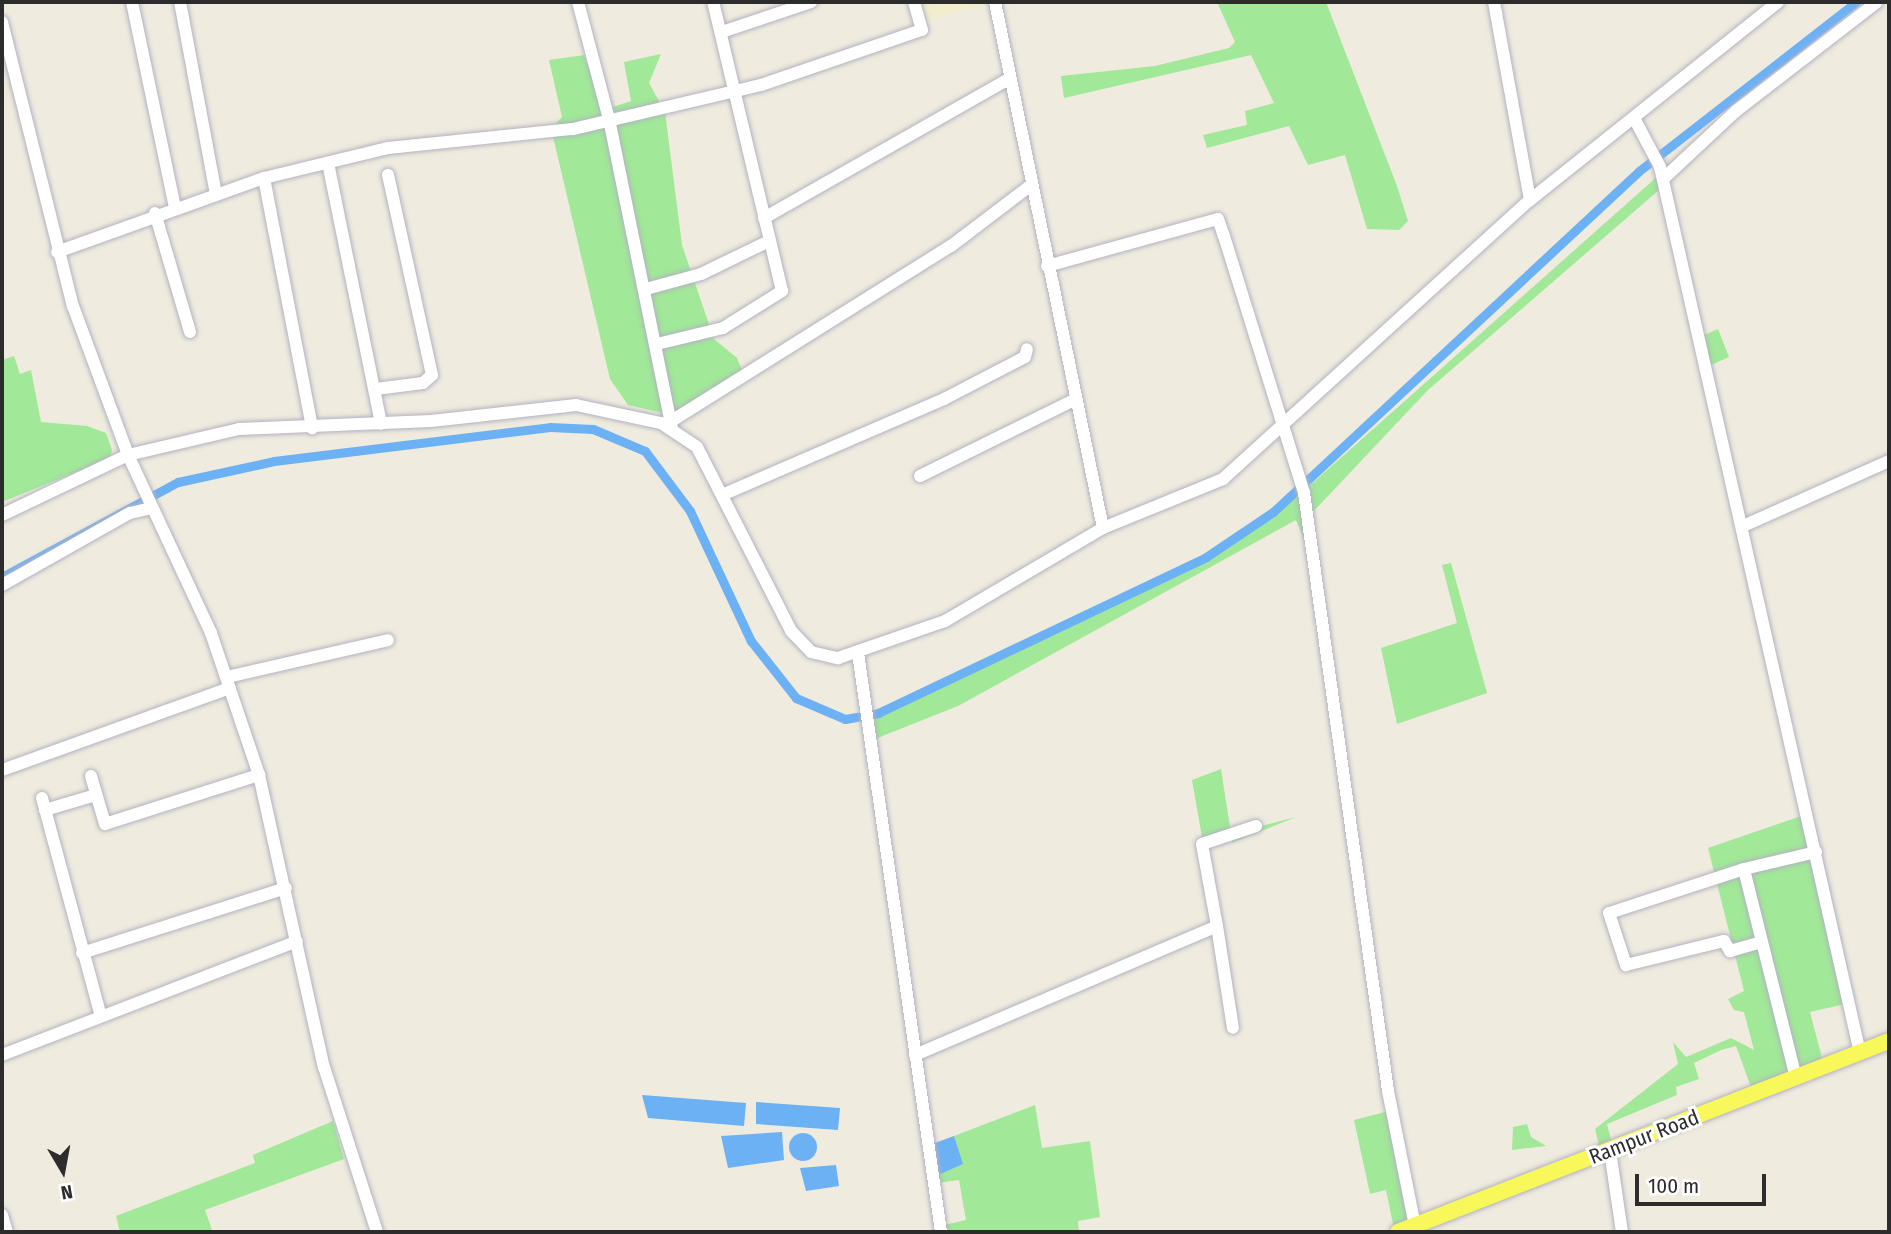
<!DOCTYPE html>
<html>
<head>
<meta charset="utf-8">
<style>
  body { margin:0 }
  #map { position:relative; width:1891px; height:1234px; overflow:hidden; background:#efebde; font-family:"Fira Sans Condensed",sans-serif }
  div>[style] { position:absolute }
  .education>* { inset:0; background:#f1edcd }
  .green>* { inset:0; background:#a1e898 }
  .water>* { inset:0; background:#6db1f5 }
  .round { border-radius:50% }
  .canal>* { height:9px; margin:-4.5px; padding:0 4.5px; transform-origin:4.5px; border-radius:4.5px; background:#6db1f5 }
  .roads { filter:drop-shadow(0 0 2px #b2b2c1) drop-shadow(0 0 2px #b2b2c1) }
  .minor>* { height:12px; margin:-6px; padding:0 6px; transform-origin:6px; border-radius:6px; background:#fff }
  .major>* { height:16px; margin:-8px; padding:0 8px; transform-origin:8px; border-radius:8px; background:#f8f85a }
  span { translate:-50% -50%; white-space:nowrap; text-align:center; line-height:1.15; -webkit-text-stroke:6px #fff; paint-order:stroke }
  .street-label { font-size:21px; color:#2c2c2c }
  .frame { position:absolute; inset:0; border:4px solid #2c2c2c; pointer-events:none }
  .north { position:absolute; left:28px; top:1136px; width:70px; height:70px; -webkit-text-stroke:5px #fff; paint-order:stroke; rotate:170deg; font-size:19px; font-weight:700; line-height:28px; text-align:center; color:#2c2c2c }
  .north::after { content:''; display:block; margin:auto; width:24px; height:32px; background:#2c2c2c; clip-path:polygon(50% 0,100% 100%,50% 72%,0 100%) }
  .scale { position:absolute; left:1635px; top:1174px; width:131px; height:32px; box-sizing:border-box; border:4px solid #2c2c2c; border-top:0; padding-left:9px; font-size:21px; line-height:24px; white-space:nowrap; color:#2c2c2c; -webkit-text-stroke:5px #fff; paint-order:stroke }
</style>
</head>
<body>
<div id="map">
  <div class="education">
    <div style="clip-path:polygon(913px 2px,993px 2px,993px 3px,919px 22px)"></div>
  </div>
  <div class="green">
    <div style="clip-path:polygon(1217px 2px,1326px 2px,1397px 186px,1408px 221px,1399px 230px,1367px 229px,1345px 155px,1308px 165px,1289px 126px,1207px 148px,1203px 135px,1247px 125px,1245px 111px,1274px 103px,1251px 55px,1064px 98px,1061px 76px,1155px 66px,1229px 48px,1235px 42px)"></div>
    <div style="clip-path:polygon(661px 54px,649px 83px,665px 112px,682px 245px,714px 339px,737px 358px,745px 378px,729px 392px,667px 414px,628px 405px,610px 379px,551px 128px,562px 117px,549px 60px,584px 55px,604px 110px,631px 101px,624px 62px)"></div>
    <div style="clip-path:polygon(1659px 175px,1659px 190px,1428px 390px,1311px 514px,1308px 487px)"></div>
    <div style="clip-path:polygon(1718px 329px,1729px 357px,1711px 365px,1704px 335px)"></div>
    <div style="clip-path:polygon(14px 356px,20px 374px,31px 370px,41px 422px,87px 426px,106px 433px,112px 450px,110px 458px,2px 502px,2px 360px)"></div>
    <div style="clip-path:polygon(1300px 492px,1306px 544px,1296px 520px,958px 706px,875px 739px,871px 720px,1207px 560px)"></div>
    <div style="clip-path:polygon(1451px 563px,1487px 693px,1397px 724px,1381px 648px,1457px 623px,1442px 565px)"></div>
    <div style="clip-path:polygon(1221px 769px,1231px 834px,1296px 817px,1232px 843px,1230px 834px,1202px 837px,1192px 780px)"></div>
    <div style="clip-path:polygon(1804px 815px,1845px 1004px,1810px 1012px,1822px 1058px,1751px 1087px,1736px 1046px,1721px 1050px,1694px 1063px,1699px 1079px,1676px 1087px,1677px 1095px,1607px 1124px,1612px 1144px,1600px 1149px,1595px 1129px,1678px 1064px,1673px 1042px,1686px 1057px,1731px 1038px,1754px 1050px,1744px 1012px,1734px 1010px,1728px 999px,1744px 991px,1708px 848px)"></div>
    <div style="clip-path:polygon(1035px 1105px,1042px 1148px,1090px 1141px,1100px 1217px,1078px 1221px,1079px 1232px,945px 1232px,944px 1225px,966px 1220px,959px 1180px,937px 1183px,936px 1176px,962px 1164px,954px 1136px)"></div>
    <div style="clip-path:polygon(1389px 1111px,1411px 1222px,1394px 1229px,1386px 1190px,1370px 1194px,1354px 1120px)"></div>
    <div style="clip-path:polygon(333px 1121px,344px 1159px,205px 1210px,212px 1230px,120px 1232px,116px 1216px,255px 1163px,253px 1155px)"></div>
    <div style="clip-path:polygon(1527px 1124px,1531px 1137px,1546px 1146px,1512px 1150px,1513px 1127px)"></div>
  </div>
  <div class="water">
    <div style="clip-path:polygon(642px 1095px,746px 1103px,744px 1126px,648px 1118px)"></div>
    <div style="clip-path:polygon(756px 1102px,840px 1108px,838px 1130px,756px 1124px)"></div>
    <div style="clip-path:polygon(782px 1132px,784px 1160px,728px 1168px,721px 1136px)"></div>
    <div class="round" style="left:789px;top:1133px;width:28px;height:28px"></div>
    <div style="clip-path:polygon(954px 1136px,963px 1164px,936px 1176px,932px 1144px)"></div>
    <div style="clip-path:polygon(836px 1165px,839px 1186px,806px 1191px,800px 1168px)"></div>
  </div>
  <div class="canal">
    <div style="left:2px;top:577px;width:200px;rotate:-28.4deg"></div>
    <div style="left:178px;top:482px;width:98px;rotate:-12.3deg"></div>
    <div style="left:274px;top:461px;width:278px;rotate:-7deg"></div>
    <div style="left:550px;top:427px;width:43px;rotate:2.7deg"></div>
    <div style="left:593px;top:429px;width:56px;rotate:22.9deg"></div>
    <div style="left:645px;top:451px;width:75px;rotate:53.1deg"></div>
    <div style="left:690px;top:511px;width:144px;rotate:64.9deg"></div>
    <div style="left:751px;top:641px;width:73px;rotate:51.7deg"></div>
    <div style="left:796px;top:698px;width:53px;rotate:23.2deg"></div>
    <div style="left:845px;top:719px;width:34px;rotate:-10deg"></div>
    <div style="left:878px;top:713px;width:363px;rotate:-25.4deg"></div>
    <div style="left:1206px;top:557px;width:81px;rotate:-33.9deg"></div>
    <div style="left:1273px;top:512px;width:500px;rotate:-42.97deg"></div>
    <div style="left:1639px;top:171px;width:275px;rotate:-37.9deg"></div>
  </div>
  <div class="roads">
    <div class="minor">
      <div style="left:132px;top:2px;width:209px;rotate:78.2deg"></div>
      <div style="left:180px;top:2px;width:195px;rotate:79.4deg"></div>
      <div style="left:578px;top:2px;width:121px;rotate:75.2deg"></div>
      <div style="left:609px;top:119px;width:317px;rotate:78.5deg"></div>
      <div style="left:1494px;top:2px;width:201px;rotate:79.7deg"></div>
      <div style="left:2px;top:22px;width:293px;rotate:76deg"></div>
      <div style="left:73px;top:306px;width:159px;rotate:69.7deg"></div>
      <div style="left:128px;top:455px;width:196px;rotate:65deg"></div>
      <div style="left:211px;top:633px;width:150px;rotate:71.3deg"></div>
      <div style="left:259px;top:775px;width:299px;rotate:77.5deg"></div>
      <div style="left:324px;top:1067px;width:173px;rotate:72.2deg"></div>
      <div style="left:722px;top:32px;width:94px;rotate:-18.6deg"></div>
      <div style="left:1634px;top:118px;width:55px;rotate:62deg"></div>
      <div style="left:1660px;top:167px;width:908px;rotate:77.28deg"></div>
      <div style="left:328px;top:163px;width:266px;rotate:78.5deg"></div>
      <div style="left:264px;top:178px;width:255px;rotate:79.1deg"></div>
      <div style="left:1663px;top:179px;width:100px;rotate:-43deg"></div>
      <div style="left:1736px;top:111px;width:178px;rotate:-37.7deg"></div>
      <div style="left:155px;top:213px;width:124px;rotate:73.6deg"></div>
      <div style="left:764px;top:218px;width:283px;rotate:-29.6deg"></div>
      <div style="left:57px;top:252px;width:220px;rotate:-19.7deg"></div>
      <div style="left:264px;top:178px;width:128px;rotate:-13.6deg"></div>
      <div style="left:388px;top:148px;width:186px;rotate:-5.9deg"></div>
      <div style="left:573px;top:129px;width:193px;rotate:-13.2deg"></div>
      <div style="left:761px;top:85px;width:170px;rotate:-18.9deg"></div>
      <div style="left:922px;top:30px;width:29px;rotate:-106deg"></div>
      <div style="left:1047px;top:266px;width:177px;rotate:-15.4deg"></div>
      <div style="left:1218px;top:219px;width:18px;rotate:71deg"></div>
      <div style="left:1224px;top:236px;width:269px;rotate:72.7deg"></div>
      <div style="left:1304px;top:493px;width:604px;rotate:82deg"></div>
      <div style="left:1388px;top:1091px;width:138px;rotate:78.7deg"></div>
      <div style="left:646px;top:289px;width:57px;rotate:-15.3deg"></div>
      <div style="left:701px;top:274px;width:76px;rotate:-25.9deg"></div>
      <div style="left:657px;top:344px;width:68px;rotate:-13.6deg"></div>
      <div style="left:723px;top:328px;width:70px;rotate:-32.1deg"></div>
      <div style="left:782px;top:291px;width:297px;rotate:-103.4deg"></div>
      <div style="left:376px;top:389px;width:47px;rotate:-7.3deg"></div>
      <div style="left:423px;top:383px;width:12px;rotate:-42deg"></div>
      <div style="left:432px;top:375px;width:205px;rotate:-102.4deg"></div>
      <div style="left:670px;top:422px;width:332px;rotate:-32.1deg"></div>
      <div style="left:951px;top:246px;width:101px;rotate:-37.3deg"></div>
      <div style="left:920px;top:476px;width:172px;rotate:-26.3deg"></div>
      <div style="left:722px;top:495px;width:242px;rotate:-23.4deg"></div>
      <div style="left:944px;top:399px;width:91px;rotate:-27.4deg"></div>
      <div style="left:1025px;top:357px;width:8px;rotate:-76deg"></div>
      <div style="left:2px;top:515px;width:140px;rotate:-25.5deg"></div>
      <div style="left:128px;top:455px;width:114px;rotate:-13.2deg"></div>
      <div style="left:239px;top:429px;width:192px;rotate:-2.4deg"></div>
      <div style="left:431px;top:421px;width:146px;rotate:-6.3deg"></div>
      <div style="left:576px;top:405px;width:87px;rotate:12deg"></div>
      <div style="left:661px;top:423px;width:43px;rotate:33.7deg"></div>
      <div style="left:697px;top:447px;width:207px;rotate:62.9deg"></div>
      <div style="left:791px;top:631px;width:29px;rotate:46deg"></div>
      <div style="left:811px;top:652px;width:28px;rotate:13deg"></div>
      <div style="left:838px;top:658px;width:113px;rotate:-19.1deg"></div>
      <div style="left:945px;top:621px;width:183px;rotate:-30.5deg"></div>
      <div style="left:1103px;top:528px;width:537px;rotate:-101.6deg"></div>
      <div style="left:1743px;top:526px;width:160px;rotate:-24deg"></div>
      <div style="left:1103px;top:528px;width:130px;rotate:-22.2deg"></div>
      <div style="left:1223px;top:479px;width:415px;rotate:-42.3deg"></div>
      <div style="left:1530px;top:200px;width:317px;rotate:-38.6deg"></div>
      <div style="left:2px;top:585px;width:147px;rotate:-29.4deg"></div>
      <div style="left:130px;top:513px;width:23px;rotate:-13deg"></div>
      <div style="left:858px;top:653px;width:585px;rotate:81.84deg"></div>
      <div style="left:227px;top:677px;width:165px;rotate:-12.9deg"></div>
      <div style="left:2px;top:770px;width:242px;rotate:-19.8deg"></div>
      <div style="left:91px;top:776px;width:50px;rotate:73.7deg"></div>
      <div style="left:105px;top:824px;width:162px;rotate:-17.7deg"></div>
      <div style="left:42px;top:798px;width:226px;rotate:74.9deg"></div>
      <div style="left:45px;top:810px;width:53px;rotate:-16.4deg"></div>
      <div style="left:1744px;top:869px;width:142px;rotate:161.9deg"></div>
      <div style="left:1609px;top:913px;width:55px;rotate:71.9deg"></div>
      <div style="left:1626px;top:965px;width:101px;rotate:-13.8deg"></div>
      <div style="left:1724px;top:941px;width:12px;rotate:59deg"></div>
      <div style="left:1730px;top:951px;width:33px;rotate:-16deg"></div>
      <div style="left:1217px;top:926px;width:103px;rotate:81.1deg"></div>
      <div style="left:82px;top:953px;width:214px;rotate:-17.7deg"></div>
      <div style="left:2px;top:1055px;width:316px;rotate:-21.1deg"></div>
      <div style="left:915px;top:1055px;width:328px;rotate:-23.1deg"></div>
      <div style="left:1217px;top:926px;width:83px;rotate:-100.4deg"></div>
      <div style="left:1202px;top:844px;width:57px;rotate:-18.4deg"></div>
      <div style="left:1796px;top:1078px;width:215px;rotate:-104deg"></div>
      <div style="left:1744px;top:869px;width:74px;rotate:-13.3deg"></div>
      <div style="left:1610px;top:1151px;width:82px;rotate:81.6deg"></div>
      <div style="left:2px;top:1215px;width:18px;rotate:74deg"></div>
    </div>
    <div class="major">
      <div style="left:1398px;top:1232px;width:527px;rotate:-21.26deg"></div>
    </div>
  </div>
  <div class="street-label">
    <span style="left:1644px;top:1137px;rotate:-21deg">Rampur Road</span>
  </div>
  <div class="frame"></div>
  <div class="north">N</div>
  <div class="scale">100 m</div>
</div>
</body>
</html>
